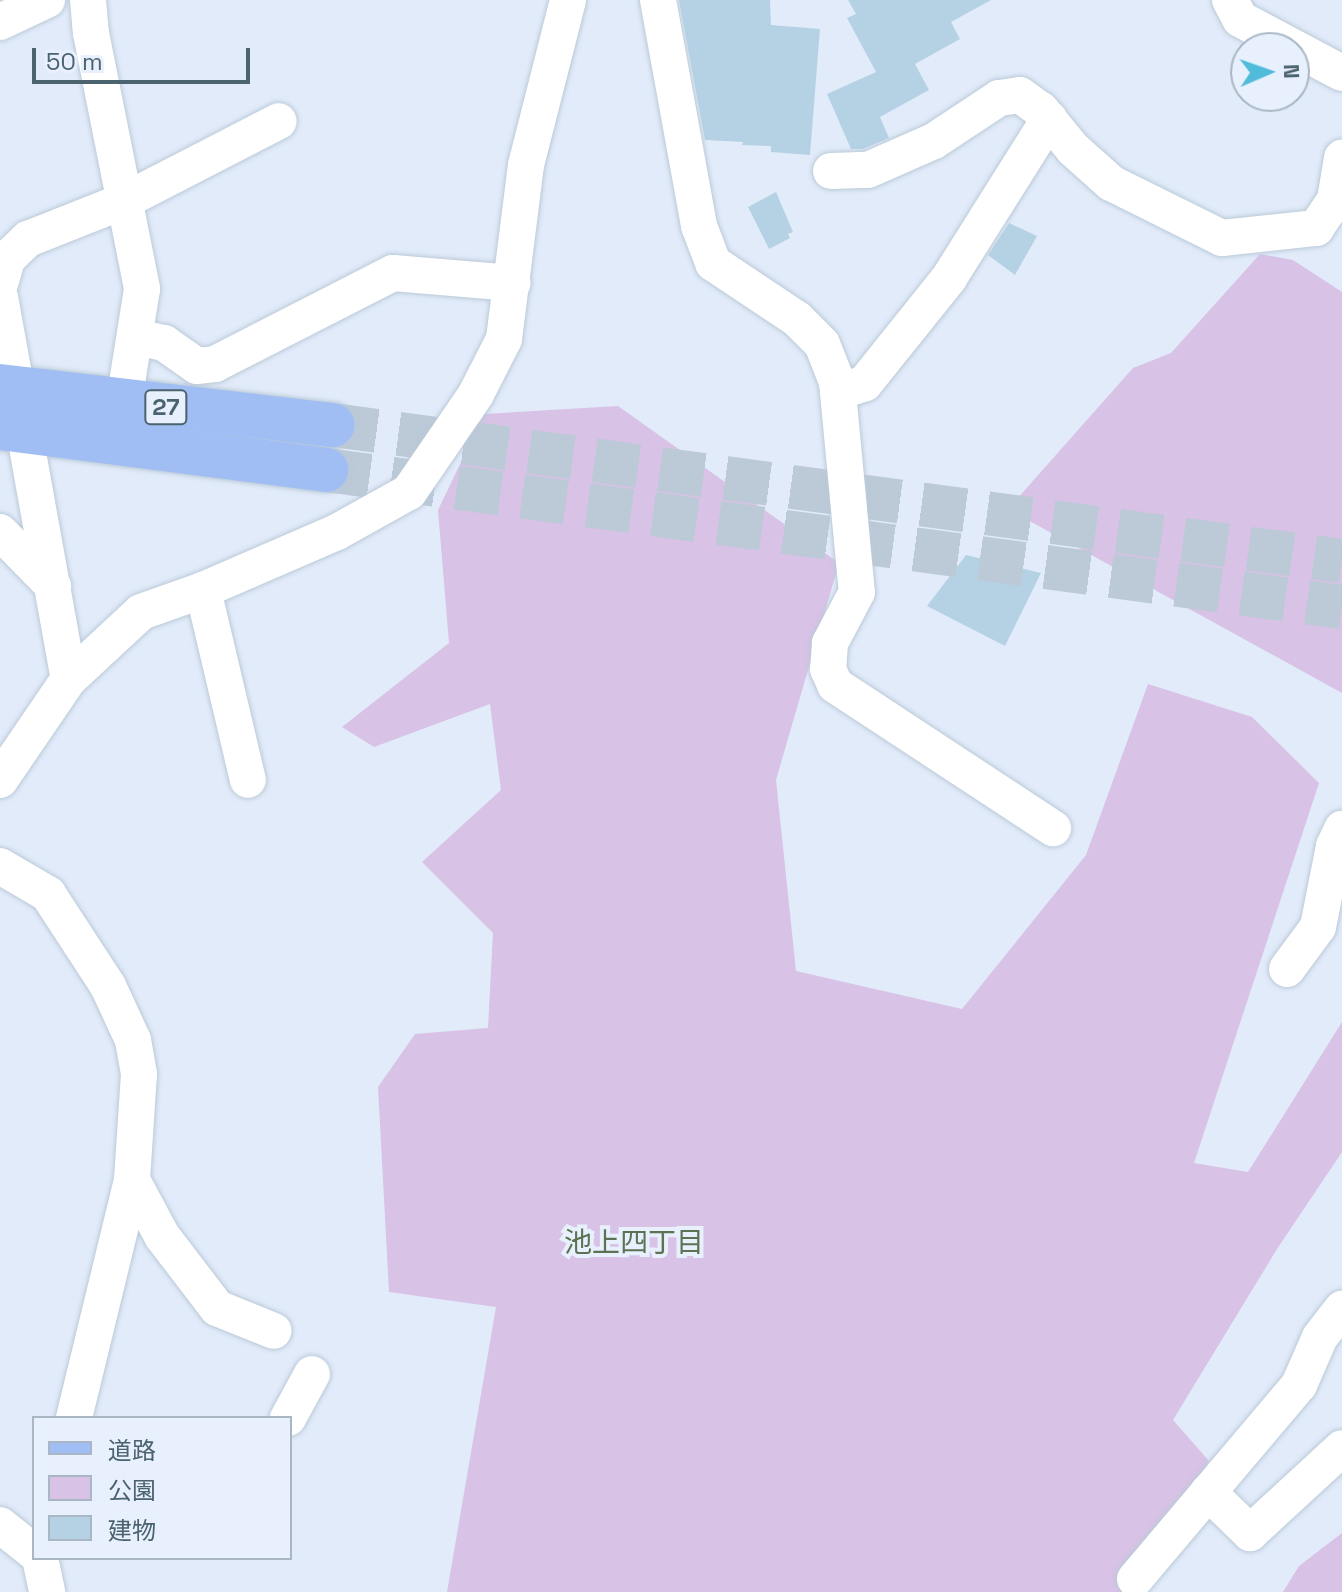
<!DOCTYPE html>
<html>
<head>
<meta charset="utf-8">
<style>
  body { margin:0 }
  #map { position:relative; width:1342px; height:1592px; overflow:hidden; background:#e2ebfa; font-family:"Space Grotesk","Noto Sans JP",sans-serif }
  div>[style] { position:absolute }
  .green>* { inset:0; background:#d8c2e6 }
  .building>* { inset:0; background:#b5d2e5 }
  .major-tunnel>* { height:44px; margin-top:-22px; transform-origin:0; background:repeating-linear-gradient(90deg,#bcc9d7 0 44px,transparent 0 66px) }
  .roads { filter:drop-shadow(0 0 2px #bacad8) drop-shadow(0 0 2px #bacad8) }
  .minor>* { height:36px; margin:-18px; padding:0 18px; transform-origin:18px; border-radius:18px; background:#fff }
  .major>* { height:44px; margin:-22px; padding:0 22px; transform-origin:22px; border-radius:22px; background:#a0bef3 }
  span { translate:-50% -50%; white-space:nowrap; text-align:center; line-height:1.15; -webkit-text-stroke:8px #e8f0fd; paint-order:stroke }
  .shield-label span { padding:2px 6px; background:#e8f0fd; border:2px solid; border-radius:6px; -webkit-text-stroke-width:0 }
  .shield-label { font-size:24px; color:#4b626f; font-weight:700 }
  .neighbourhood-label { font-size:28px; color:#5c7252 }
  .legend { position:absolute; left:32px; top:1416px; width:260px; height:144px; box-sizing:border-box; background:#e8f0fd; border:2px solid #a9b7c4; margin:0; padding:10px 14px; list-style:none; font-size:24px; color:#4b626f }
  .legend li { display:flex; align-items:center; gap:16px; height:40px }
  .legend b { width:40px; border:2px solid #a9b7c4 }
  .north { position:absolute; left:1230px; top:32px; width:80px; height:80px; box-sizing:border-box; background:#e8f0fd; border:2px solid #a9b7c4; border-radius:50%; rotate:88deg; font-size:22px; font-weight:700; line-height:32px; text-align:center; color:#4b626f }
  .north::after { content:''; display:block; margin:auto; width:28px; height:36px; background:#51bbda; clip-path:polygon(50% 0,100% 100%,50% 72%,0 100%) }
  .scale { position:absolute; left:32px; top:48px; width:218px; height:36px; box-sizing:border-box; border:4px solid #4b626f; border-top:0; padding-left:10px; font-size:24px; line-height:28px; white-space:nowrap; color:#4b626f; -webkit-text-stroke:6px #e8f0fd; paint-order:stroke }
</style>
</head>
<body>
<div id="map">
  <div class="green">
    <div style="clip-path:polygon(1260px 254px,1293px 260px,1342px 292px,1342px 693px,1008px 509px,1133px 368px,1171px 353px)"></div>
    <div style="clip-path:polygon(618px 406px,839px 563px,776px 780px,796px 971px,962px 1009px,1086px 855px,1148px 684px,1252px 717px,1319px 783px,1194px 1163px,1248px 1172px,1342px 1022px,1342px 1152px,1277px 1249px,1173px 1420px,1209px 1461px,1144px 1592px,447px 1592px,496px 1307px,389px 1292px,378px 1087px,415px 1034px,488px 1028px,493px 933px,422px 862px,501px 790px,490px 704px,374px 747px,342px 727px,449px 643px,438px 510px,484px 414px)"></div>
    <div style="clip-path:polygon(1342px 1533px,1342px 1592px,1283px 1592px,1299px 1566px)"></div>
  </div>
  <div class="building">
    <div style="clip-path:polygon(679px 0,770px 0,771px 25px,820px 29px,810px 155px,771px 152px,771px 146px,742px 145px,743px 142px,705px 140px)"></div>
    <div style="clip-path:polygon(848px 0,991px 0,951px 22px,960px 39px,915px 64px,929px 90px,880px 117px,889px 138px,863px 149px,851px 149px,827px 94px,876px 72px,847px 18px,856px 14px)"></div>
    <div style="clip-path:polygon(776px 192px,793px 232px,788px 234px,790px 238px,769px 249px,748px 207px)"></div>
    <div style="clip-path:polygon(1009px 223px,1037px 236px,1015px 275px,988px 255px)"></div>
    <div style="clip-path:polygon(966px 555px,1041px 573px,1005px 646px,927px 606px)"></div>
  </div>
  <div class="major-tunnel">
    <div style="left:333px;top:425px;width:1018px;rotate:7.68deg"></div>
    <div style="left:326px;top:470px;width:1025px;rotate:7.68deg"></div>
  </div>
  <div class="roads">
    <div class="minor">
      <div style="left:88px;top:0;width:33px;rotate:85deg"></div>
      <div style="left:91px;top:33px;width:261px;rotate:78.7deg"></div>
      <div style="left:142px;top:289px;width:114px;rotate:99.1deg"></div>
      <div style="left:658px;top:0;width:230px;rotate:79.7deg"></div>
      <div style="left:699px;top:226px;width:40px;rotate:69deg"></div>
      <div style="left:713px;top:263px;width:101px;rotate:33.7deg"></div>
      <div style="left:797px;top:319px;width:35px;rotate:45deg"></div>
      <div style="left:822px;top:344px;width:41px;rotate:68.5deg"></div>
      <div style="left:837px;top:382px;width:211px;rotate:84.6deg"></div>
      <div style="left:857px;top:592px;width:58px;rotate:117.9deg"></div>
      <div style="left:830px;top:643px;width:26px;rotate:94deg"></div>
      <div style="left:828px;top:669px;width:17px;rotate:66deg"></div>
      <div style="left:835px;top:685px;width:261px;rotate:33.3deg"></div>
      <div style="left:1230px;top:0;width:21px;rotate:62deg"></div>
      <div style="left:1240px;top:19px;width:115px;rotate:27.9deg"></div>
      <div style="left:0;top:22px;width:52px;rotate:-25.1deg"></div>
      <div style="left:831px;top:171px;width:37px;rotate:-2deg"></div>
      <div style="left:868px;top:170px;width:72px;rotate:-23.7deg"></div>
      <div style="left:934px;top:141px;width:78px;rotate:-33.5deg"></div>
      <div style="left:999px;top:98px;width:21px;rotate:-8deg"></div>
      <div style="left:1020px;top:95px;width:26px;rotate:36deg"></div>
      <div style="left:1041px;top:110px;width:50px;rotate:50.6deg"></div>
      <div style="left:1073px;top:149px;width:51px;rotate:41.8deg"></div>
      <div style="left:1111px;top:183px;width:124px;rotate:26.4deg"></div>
      <div style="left:1222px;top:238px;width:95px;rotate:-6.1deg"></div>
      <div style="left:1316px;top:228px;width:34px;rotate:-56deg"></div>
      <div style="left:1335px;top:200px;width:43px;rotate:-80.5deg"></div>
      <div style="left:0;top:284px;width:26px;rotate:-74deg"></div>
      <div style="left:7px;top:259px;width:29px;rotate:-44deg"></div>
      <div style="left:28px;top:239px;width:103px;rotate:-21.6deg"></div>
      <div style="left:124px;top:201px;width:174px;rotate:-27.3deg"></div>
      <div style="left:0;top:297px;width:388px;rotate:79.8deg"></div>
      <div style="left:136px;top:337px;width:29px;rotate:12deg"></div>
      <div style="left:164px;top:343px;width:40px;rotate:34.9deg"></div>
      <div style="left:197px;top:366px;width:18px;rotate:-6deg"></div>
      <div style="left:215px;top:364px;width:200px;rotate:-27.1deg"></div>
      <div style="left:393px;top:273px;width:120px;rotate:4.8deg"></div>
      <div style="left:838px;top:392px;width:28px;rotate:-18deg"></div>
      <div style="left:865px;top:383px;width:134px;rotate:-51.3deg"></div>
      <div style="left:949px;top:278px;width:188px;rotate:-57.8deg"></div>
      <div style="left:0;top:532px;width:76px;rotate:45.5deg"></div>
      <div style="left:203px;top:590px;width:195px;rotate:76.7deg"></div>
      <div style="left:0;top:780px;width:122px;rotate:-55.7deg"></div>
      <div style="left:69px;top:679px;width:98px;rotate:-42.9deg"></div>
      <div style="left:141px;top:612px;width:66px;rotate:-19.5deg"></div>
      <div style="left:203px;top:590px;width:146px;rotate:-23.4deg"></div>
      <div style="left:337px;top:532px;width:82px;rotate:-29.1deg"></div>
      <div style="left:409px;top:492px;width:119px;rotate:-55.6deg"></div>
      <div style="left:476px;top:394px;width:62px;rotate:-63deg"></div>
      <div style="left:504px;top:339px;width:175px;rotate:-82.8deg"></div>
      <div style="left:526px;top:165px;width:170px;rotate:-75.7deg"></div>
      <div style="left:0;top:866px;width:56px;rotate:30.3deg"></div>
      <div style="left:48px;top:894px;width:110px;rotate:56.9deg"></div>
      <div style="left:108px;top:986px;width:60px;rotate:65.2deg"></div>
      <div style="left:133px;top:1040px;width:35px;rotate:80deg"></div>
      <div style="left:139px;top:1074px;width:106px;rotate:93.8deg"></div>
      <div style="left:132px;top:1180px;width:245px;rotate:103.7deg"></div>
      <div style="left:1287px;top:969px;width:52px;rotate:-53.6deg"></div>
      <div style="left:1318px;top:927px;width:83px;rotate:-78.8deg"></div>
      <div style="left:1334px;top:846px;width:19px;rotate:-65deg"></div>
      <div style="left:132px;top:1180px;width:64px;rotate:61.8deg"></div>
      <div style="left:162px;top:1236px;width:91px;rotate:52.6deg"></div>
      <div style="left:217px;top:1308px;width:61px;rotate:22deg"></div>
      <div style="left:288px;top:1418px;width:50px;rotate:-61.4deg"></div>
      <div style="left:1208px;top:1492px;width:59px;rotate:44.3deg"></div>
      <div style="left:1250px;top:1533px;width:125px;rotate:-42.7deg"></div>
      <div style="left:0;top:1525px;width:43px;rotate:38.5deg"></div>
      <div style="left:40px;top:1558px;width:35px;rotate:78deg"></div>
      <div style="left:1135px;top:1579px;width:254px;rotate:-49.8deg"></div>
      <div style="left:1299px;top:1385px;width:52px;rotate:-66.4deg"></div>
      <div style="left:1320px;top:1337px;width:36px;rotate:-52deg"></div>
    </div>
    <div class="major">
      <div style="left:0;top:386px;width:335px;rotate:6.7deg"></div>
      <div style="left:0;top:428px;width:329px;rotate:7.3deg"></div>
    </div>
  </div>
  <div class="shield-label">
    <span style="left:166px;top:407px">27</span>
  </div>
  <div class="neighbourhood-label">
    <span style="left:634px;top:1242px">池上四丁目</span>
  </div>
  <ul class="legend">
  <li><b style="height:10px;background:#a0bef3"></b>道路</li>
  <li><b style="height:22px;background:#d8c2e6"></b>公園</li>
  <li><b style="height:22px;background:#b5d2e5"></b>建物</li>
  </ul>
  <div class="north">N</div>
  <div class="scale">50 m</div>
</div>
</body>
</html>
